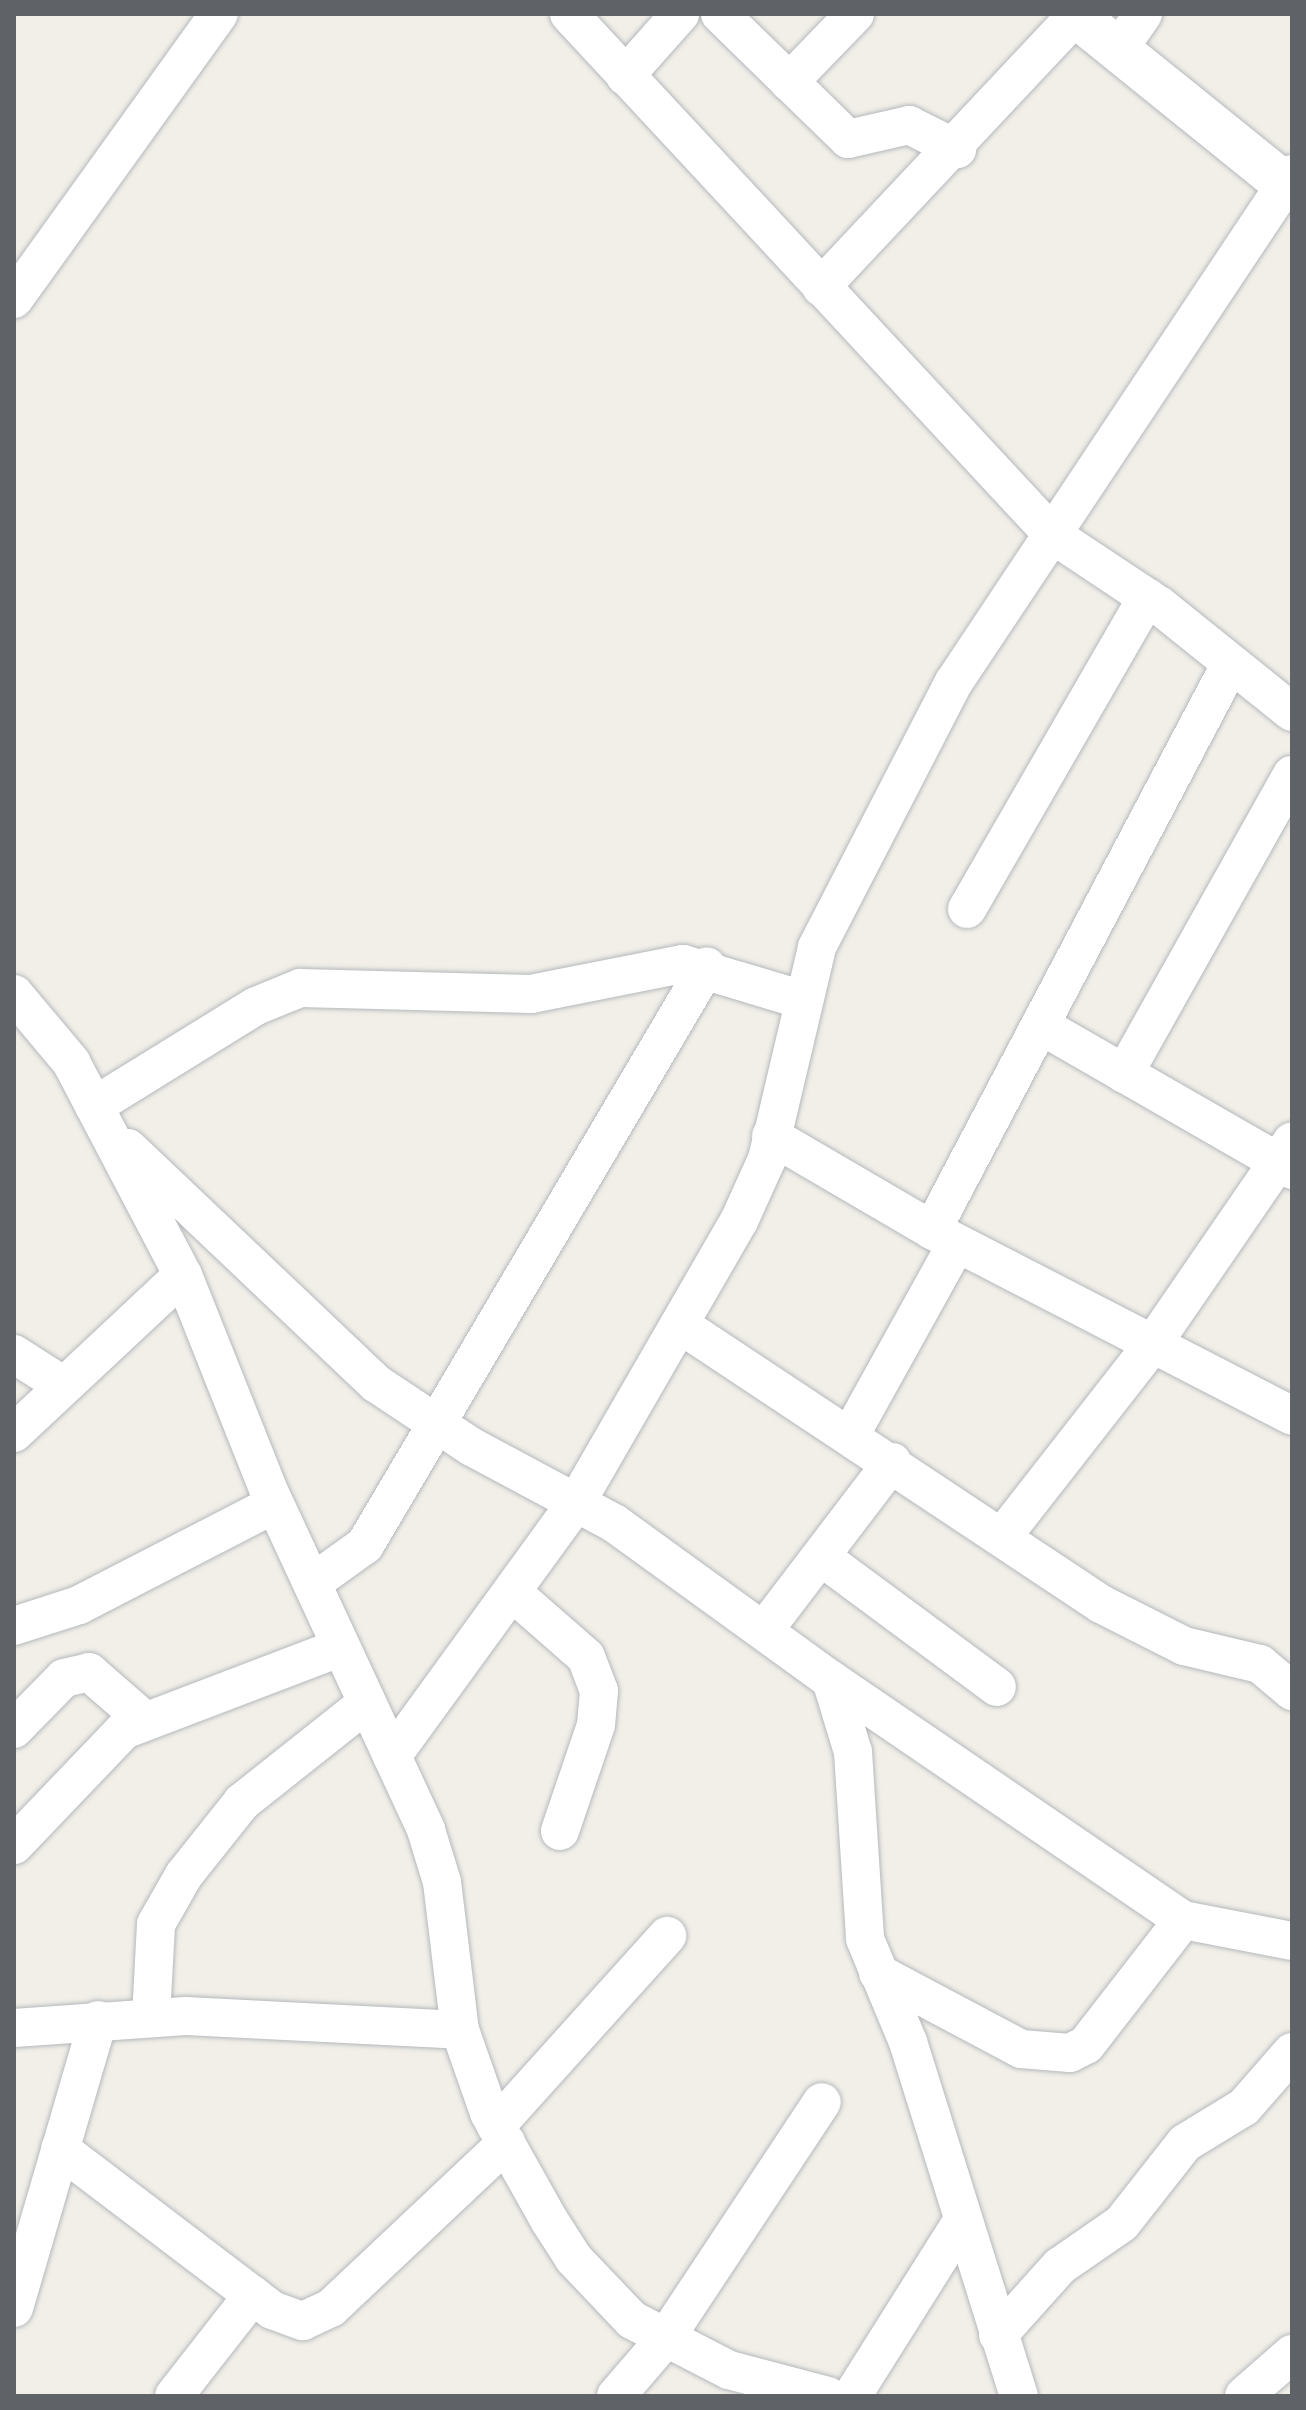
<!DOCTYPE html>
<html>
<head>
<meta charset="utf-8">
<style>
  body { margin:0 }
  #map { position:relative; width:1306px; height:2410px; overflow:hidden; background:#f1efe8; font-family:Roboto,sans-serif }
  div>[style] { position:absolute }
  .roads { filter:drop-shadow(0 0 2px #b5b8bc) drop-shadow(0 0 2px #b5b8bc) }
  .minor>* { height:38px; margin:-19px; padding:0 19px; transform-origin:19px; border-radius:19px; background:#fff }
  .tertiary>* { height:44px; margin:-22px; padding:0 22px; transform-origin:22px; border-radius:22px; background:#fff }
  span { translate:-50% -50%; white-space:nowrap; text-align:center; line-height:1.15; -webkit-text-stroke:6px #fff; paint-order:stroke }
  .frame { position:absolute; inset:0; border:16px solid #5f6368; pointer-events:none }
</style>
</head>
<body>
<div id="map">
  <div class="roads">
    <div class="minor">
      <div style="left:569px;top:14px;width:711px;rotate:47.11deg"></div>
      <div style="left:1053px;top:535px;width:128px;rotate:33.6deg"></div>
      <div style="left:1160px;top:606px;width:169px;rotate:38.8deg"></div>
      <div style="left:720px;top:14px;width:179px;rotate:44.3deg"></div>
      <div style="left:848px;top:139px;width:63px;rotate:-12.9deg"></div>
      <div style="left:909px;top:125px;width:54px;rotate:26.6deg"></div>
      <div style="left:1118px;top:50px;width:44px;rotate:-55.2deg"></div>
      <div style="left:625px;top:76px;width:83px;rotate:-48.4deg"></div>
      <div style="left:789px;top:82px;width:95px;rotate:-45.9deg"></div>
      <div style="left:821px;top:287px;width:373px;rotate:-46.8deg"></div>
      <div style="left:14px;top:299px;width:351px;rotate:-54.3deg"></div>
      <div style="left:967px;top:909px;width:360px;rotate:-60deg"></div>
      <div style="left:14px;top:994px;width:89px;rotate:50deg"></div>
      <div style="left:71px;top:1062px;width:241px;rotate:62.3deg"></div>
      <div style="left:183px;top:1275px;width:230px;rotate:68.3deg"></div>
      <div style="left:268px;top:1489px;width:376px;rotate:65.1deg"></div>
      <div style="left:426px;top:1830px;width:54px;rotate:72.9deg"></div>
      <div style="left:442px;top:1882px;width:149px;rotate:83.1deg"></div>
      <div style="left:460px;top:2030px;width:88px;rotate:70.7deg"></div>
      <div style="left:489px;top:2113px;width:123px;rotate:60.7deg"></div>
      <div style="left:549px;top:2220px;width:46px;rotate:57.3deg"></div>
      <div style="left:574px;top:2259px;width:84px;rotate:46.4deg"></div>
      <div style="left:632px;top:2320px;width:109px;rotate:27.3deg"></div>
      <div style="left:729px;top:2370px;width:102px;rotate:14.7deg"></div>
      <div style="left:1040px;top:1025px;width:291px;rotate:29.9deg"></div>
      <div style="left:1124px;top:1074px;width:343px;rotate:-60.7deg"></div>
      <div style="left:94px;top:1106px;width:190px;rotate:-31.7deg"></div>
      <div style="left:256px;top:1006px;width:48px;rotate:-22.2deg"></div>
      <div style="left:300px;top:988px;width:231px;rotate:1.5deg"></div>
      <div style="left:531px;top:994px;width:155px;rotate:-11.2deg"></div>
      <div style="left:683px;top:964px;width:122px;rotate:16.7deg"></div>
      <div style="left:771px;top:1136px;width:186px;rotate:30.3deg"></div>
      <div style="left:932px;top:1230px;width:405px;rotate:27.3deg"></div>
      <div style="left:128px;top:1148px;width:343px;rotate:43.5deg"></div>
      <div style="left:377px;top:1384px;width:114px;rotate:33.6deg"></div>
      <div style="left:472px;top:1447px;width:161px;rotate:28.2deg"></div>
      <div style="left:614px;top:1523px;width:268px;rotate:35.9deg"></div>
      <div style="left:831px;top:1680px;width:75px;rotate:73deg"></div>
      <div style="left:853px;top:1752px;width:187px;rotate:86.3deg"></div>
      <div style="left:865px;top:1939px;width:112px;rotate:67.3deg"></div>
      <div style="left:908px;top:2042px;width:371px;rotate:72.6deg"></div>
      <div style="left:932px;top:1230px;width:639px;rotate:-62.19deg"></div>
      <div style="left:682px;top:1326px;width:503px;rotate:33.56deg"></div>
      <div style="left:1101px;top:1604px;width:93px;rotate:26.8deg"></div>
      <div style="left:1184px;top:1646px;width:78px;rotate:13.3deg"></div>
      <div style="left:1260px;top:1664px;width:42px;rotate:40.2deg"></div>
      <div style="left:14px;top:1354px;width:56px;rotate:32.6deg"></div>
      <div style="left:14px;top:1433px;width:231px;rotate:-43.1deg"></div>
      <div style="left:851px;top:1434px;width:218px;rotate:-61deg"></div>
      <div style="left:1002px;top:1537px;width:244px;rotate:-52deg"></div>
      <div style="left:1152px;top:1345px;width:247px;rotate:-55.5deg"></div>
      <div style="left:824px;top:1559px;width:215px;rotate:36.5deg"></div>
      <div style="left:312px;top:1583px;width:65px;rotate:-35.6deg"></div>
      <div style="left:365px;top:1545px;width:672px;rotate:-59.43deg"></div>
      <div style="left:513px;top:1593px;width:97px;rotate:41.2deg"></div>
      <div style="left:586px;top:1657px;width:36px;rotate:69deg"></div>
      <div style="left:599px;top:1691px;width:34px;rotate:95deg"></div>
      <div style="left:596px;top:1725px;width:112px;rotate:108.8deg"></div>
      <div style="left:14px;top:1626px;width:68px;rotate:-17.9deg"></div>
      <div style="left:79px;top:1605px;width:220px;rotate:-27.3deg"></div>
      <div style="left:765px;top:1629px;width:210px;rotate:-52.7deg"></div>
      <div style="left:831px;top:1680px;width:426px;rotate:34.3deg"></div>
      <div style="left:1183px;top:1920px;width:111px;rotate:10.9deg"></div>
      <div style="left:14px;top:1729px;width:71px;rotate:-45.6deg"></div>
      <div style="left:64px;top:1678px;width:26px;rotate:-13deg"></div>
      <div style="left:89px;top:1672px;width:72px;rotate:41deg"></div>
      <div style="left:392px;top:1756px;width:313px;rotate:-54deg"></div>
      <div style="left:576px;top:1503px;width:326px;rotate:-60deg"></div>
      <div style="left:739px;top:1221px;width:68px;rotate:-65.7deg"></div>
      <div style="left:767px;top:1159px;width:218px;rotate:-76.7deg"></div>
      <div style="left:817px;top:947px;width:298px;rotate:-62.7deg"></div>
      <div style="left:954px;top:682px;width:610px;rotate:-56.36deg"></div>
      <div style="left:14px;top:1845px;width:159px;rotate:-46.3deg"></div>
      <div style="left:124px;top:1730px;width:232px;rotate:-20.9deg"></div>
      <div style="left:878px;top:1973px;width:162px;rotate:28deg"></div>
      <div style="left:1021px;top:2049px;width:49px;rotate:4.7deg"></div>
      <div style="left:1070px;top:2053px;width:18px;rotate:-27deg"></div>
      <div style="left:1086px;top:2045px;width:158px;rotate:-52.2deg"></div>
      <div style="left:151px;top:2017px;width:93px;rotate:-86.9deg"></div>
      <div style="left:156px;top:1924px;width:56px;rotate:-60.3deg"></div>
      <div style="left:184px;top:1875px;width:93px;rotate:-51.5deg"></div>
      <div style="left:242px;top:1802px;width:159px;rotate:-38.4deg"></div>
      <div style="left:14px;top:2028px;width:172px;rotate:-4deg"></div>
      <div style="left:186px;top:2016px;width:274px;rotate:2.9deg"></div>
      <div style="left:496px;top:2126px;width:256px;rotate:-48deg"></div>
      <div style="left:60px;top:2149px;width:266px;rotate:37.2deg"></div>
      <div style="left:272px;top:2310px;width:33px;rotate:20deg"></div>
      <div style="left:303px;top:2321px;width:31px;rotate:-25deg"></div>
      <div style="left:331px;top:2308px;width:241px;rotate:-43.3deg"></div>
      <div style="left:14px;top:2308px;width:300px;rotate:-73.7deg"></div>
      <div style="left:998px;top:2335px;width:93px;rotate:-48.1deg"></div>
      <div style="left:1060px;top:2266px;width:75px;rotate:-34.7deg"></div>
      <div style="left:1122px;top:2223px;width:102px;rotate:-51.8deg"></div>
      <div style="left:1185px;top:2143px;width:69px;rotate:-31.4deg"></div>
      <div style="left:1244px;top:2107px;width:73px;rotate:-48.9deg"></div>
      <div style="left:174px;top:2396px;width:128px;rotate:-52deg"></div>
      <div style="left:616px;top:2396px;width:75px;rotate:-49.3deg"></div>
      <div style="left:665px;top:2339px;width:284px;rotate:-56.5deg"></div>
      <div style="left:852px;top:2396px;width:204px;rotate:-57.8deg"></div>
      <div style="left:1244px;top:2396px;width:64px;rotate:-41.2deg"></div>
    </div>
    <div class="tertiary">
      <div style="left:1074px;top:14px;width:280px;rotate:38.9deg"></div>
    </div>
  </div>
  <div class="frame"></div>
</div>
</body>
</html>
